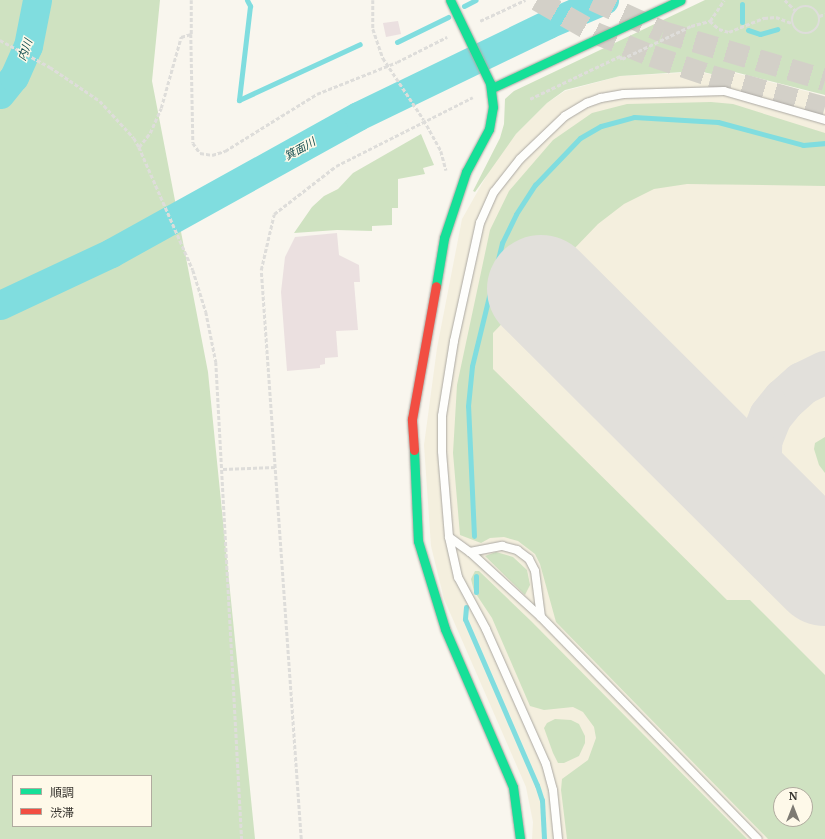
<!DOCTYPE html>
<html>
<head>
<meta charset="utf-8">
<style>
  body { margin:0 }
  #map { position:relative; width:825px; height:839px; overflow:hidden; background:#f9f6ee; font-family:Merriweather,"Noto Sans JP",serif }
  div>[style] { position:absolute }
  .built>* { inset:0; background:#f4efde }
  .green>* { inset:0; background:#cfe2c1 }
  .stream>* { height:5px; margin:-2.5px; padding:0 2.5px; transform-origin:2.5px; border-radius:2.5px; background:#80dddf }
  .river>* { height:29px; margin:-14.5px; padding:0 14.5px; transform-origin:14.5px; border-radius:14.5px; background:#80dddf }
  .taxiway>* { height:43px; margin:-21.5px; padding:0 21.5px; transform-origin:21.5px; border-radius:21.5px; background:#e2e0db }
  .runway>* { height:108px; margin:-54px; padding:0 54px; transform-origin:54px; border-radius:54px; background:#e2e0db }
  .building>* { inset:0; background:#ebe0e0 }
  .highway-tunnel>* { height:22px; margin-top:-11px; transform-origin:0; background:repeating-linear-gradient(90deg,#d3d0c8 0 22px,transparent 0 33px) }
  .path>* { height:2.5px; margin-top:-1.25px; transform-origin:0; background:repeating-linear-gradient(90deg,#deddda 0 4px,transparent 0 6px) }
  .path>.ring { margin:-1.25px; padding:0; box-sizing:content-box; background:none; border:2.5px solid #deddda; border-radius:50% }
  .roads { filter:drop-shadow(0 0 1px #aba8a2) drop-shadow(0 0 1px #aba8a2) }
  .lane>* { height:8px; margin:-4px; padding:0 4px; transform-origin:4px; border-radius:4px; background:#fefefc }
  .fast>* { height:9px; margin:-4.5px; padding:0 4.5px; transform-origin:4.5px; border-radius:4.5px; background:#16e098 }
  .jam>* { height:9px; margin:-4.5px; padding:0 4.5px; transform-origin:4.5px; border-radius:4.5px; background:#f24e42 }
  span { translate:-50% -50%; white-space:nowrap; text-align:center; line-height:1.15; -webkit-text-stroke:3px #fef9e9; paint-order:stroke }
  .water-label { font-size:11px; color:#124d4f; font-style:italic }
  .legend { position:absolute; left:12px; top:775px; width:140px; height:52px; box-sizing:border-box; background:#fef9e9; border:1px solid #b0ab9f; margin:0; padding:5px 7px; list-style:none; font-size:12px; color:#3a3731 }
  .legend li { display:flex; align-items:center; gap:8px; height:20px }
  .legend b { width:20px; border:1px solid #b0ab9f }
  .north { position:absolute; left:773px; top:787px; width:40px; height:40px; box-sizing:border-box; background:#fef9e9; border:1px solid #b0ab9f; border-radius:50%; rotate:0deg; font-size:11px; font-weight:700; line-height:16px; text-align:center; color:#3a3731 }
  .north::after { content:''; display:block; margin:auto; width:14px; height:18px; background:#7d7a73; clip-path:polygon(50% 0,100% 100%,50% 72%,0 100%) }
</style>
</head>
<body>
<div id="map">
  <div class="built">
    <div style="clip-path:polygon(evenodd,727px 71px,825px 96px,825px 839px,532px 839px,533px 822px,526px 787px,444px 599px,431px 546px,424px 445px,437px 348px,462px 219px,496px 159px,516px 134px,547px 103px,565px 91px,620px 76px,699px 72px,724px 77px,727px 71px,781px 795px,805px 795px,805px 819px,781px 819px,781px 795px)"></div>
  </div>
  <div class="green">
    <div style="clip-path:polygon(evenodd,0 0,160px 0,152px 81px,208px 372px,255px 839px,0 839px,0 0,13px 776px,151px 776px,151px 826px,13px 826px,13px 776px)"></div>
    <div style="clip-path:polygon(705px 0,825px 0,825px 95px,727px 70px,724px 77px,699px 71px,620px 76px,565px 90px,547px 103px,516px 134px,475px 192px,473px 191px,500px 138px,504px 124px,505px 99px,514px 91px)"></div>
    <div style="clip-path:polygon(evenodd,711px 102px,733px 104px,825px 133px,825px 186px,687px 184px,654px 189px,624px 204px,598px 224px,493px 333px,493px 369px,727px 600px,750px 600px,825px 675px,825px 839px,768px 839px,556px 622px,540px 564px,535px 554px,518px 541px,504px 537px,490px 538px,481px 543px,460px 535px,453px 453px,457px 385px,490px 230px,509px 191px,553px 140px,592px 113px,627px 104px,711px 102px,781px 795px,805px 795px,805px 819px,781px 819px,781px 795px)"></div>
    <div style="clip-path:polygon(421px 134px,434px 165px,423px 168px,425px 174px,398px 179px,398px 208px,392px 208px,392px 225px,372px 226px,372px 231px,337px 230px,294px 233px,312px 207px,324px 196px,338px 189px,353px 173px)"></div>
    <div style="clip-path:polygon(825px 437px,825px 473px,819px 465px,814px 449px,815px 443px)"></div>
    <div style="clip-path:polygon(496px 552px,513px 557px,527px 570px,530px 585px,525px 595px,485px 556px)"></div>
    <div style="clip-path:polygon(475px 571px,479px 571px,531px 621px,747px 839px,567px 839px,561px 790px,562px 779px,588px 760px,596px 738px,594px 727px,583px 712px,573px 707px,544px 710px,530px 706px,492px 618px,474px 591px,471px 579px)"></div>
    <div style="clip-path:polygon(555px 719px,571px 720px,579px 724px,585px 736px,585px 743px,579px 756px,564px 763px,558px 763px,553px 753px,544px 728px,547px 723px)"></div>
  </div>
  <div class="stream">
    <div style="left:247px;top:0;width:7px;rotate:63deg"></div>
    <div style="left:250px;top:6px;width:95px;rotate:96.7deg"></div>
    <div style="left:239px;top:100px;width:133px;rotate:-24.8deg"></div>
    <div style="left:742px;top:4px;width:18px;rotate:90deg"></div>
    <div style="left:464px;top:6px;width:13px;rotate:-27deg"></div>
    <div style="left:748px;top:30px;width:13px;rotate:18deg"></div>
    <div style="left:760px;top:34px;width:18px;rotate:-16deg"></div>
    <div style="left:397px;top:42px;width:57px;rotate:-26.1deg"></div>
    <div style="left:474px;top:536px;width:130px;rotate:-92.6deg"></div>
    <div style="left:468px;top:406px;width:40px;rotate:-84.3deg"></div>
    <div style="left:472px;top:366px;width:127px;rotate:-76.3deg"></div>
    <div style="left:502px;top:243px;width:32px;rotate:-64deg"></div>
    <div style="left:516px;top:214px;width:35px;rotate:-57deg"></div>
    <div style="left:535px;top:185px;width:65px;rotate:-46.2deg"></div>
    <div style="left:580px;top:138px;width:24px;rotate:-30deg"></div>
    <div style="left:601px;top:126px;width:34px;rotate:-15deg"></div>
    <div style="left:634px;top:117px;width:84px;rotate:3.4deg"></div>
    <div style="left:718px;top:122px;width:88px;rotate:15.1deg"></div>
    <div style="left:803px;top:145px;width:22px;rotate:-5deg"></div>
    <div style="left:476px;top:592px;width:16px;rotate:-90deg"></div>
    <div style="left:466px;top:607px;width:12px;rotate:95deg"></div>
    <div style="left:465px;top:619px;width:181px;rotate:66.6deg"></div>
    <div style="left:537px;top:785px;width:16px;rotate:72deg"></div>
    <div style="left:542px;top:800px;width:39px;rotate:87deg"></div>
  </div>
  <div class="river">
    <div style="left:0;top:94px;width:22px;rotate:-51deg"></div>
    <div style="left:14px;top:77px;width:34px;rotate:-66deg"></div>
    <div style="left:28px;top:46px;width:47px;rotate:-78.9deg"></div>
    <div style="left:0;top:305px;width:123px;rotate:-25.1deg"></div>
    <div style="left:111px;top:253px;width:282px;rotate:-29deg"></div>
    <div style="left:358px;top:116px;width:211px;rotate:-25.8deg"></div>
    <div style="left:548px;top:24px;width:61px;rotate:-23.2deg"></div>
  </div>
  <div class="taxiway">
    <div style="left:787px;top:534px;width:31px;rotate:-127deg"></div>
    <div style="left:768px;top:509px;width:21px;rotate:-109deg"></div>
    <div style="left:761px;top:489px;width:10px;rotate:-101deg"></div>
    <div style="left:759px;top:479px;width:38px;rotate:-88deg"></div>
    <div style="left:760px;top:441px;width:27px;rotate:-68deg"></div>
    <div style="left:770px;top:416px;width:22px;rotate:-51deg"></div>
    <div style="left:784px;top:399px;width:24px;rotate:-42deg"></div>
    <div style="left:802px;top:383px;width:25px;rotate:-26deg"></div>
  </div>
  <div class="runway">
    <div style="left:541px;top:289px;width:401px;rotate:44.9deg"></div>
  </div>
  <div class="building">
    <div style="clip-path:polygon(398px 21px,401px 34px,386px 37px,383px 23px)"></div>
    <div style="clip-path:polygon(337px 233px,339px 255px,359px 265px,360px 282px,354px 282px,358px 330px,336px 331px,338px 357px,325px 358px,325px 364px,320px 365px,320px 368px,287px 371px,281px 292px,285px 257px,295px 237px)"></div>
  </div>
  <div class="highway-tunnel">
    <div style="left:537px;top:0;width:67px;rotate:29.6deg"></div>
    <div style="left:595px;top:33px;width:61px;rotate:22deg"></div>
    <div style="left:652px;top:56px;width:62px;rotate:18.7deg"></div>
    <div style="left:711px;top:76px;width:118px;rotate:15.7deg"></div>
    <div style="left:593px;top:0;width:77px;rotate:24.6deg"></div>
    <div style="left:663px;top:32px;width:169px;rotate:16.5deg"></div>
  </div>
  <div class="path">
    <div style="left:373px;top:0;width:29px;rotate:90deg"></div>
    <div style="left:373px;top:29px;width:31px;rotate:71deg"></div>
    <div style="left:383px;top:58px;width:74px;rotate:56.5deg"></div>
    <div style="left:424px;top:120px;width:35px;rotate:61deg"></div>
    <div style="left:441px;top:151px;width:20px;rotate:75deg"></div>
    <div style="left:785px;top:0;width:16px;rotate:45deg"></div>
    <div class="ring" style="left:792px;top:6px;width:25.5px;height:25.5px"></div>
    <div style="left:819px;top:16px;width:6px;rotate:-18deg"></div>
    <div style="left:480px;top:21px;width:50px;rotate:-25deg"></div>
    <div style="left:710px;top:21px;width:12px;rotate:42deg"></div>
    <div style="left:719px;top:29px;width:10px;rotate:17deg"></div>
    <div style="left:729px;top:32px;width:38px;rotate:-22deg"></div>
    <div style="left:764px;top:18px;width:12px;rotate:-5deg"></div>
    <div style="left:776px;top:17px;width:17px;rotate:21deg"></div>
    <div style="left:710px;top:21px;width:25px;rotate:-56deg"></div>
    <div style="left:191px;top:34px;width:34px;rotate:-90deg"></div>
    <div style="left:0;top:40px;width:57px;rotate:28.4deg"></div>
    <div style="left:50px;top:67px;width:60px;rotate:34.2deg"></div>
    <div style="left:100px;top:101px;width:50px;rotate:47.4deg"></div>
    <div style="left:134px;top:138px;width:10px;rotate:61deg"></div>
    <div style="left:139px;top:147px;width:18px;rotate:-52deg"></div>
    <div style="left:150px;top:133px;width:27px;rotate:-66deg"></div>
    <div style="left:161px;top:108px;width:74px;rotate:-74.3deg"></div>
    <div style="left:181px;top:37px;width:10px;rotate:-17deg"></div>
    <div style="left:191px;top:34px;width:109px;rotate:88.9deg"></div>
    <div style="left:193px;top:143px;width:12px;rotate:55deg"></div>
    <div style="left:200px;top:153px;width:12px;rotate:9deg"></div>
    <div style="left:212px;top:155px;width:14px;rotate:-17deg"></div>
    <div style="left:225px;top:151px;width:108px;rotate:-31.8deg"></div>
    <div style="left:317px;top:94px;width:86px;rotate:-21.8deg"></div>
    <div style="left:397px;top:62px;width:56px;rotate:-26.6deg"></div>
    <div style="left:530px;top:99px;width:100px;rotate:-25.5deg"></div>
    <div style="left:620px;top:56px;width:4px;rotate:56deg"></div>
    <div style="left:622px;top:59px;width:76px;rotate:-25.6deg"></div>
    <div style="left:691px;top:26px;width:20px;rotate:-15deg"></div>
    <div style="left:139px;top:147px;width:134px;rotate:66.3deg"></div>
    <div style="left:193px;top:270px;width:44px;rotate:72.8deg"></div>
    <div style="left:206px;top:312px;width:51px;rotate:78.7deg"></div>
    <div style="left:216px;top:362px;width:478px;rotate:86.9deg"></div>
    <div style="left:223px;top:469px;width:53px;rotate:-2.2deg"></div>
    <div style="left:301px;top:839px;width:570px;rotate:-94.02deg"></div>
    <div style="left:261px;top:270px;width:57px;rotate:-76.9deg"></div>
    <div style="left:274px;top:214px;width:78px;rotate:-37.7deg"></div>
    <div style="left:336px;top:166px;width:153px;rotate:-26.7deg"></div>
  </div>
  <div class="roads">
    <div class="lane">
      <div style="left:449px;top:537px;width:26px;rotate:36deg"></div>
      <div style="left:470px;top:552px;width:96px;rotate:42.5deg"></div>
      <div style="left:541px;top:617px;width:310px;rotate:45.7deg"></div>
      <div style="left:470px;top:552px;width:33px;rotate:-11deg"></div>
      <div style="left:502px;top:546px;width:16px;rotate:15deg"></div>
      <div style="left:517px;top:550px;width:15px;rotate:37deg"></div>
      <div style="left:529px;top:559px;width:13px;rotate:63deg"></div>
      <div style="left:535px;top:571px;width:46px;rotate:82.6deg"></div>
      <div style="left:558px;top:839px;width:49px;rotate:-95.8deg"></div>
      <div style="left:553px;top:790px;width:27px;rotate:-105deg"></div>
      <div style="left:546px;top:764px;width:148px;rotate:-114deg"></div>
      <div style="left:486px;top:629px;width:59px;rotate:-118.3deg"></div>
      <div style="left:458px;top:577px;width:41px;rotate:-102.7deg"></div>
      <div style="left:449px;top:537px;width:86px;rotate:-94.7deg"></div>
      <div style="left:442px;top:451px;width:35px;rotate:-90deg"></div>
      <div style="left:442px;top:416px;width:76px;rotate:-80.9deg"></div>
      <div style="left:454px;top:341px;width:121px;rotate:-77.6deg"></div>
      <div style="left:480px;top:223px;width:34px;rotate:-66deg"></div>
      <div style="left:494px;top:192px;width:42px;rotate:-51.8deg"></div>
      <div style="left:520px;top:159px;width:62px;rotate:-43.7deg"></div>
      <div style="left:565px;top:116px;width:26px;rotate:-31deg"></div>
      <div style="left:587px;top:103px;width:15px;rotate:-20deg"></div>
      <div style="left:601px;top:98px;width:23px;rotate:-10deg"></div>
      <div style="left:624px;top:94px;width:100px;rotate:-1.7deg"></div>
      <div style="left:724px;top:91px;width:105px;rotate:16deg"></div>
    </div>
    <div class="fast">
      <div style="left:492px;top:88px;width:208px;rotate:-25deg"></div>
      <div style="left:436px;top:286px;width:49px;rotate:-80.5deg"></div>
      <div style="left:444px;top:238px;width:70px;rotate:-71.6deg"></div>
      <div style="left:466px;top:172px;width:49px;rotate:-61.9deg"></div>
      <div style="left:489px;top:129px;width:22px;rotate:-80deg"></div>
      <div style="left:493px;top:107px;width:24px;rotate:-97deg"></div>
      <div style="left:490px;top:83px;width:92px;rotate:-115.7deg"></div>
      <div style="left:414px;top:450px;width:91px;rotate:87.5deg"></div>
      <div style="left:418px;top:541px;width:92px;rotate:72.9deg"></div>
      <div style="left:445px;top:629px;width:172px;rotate:66.7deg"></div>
      <div style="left:513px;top:787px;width:52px;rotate:82.3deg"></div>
    </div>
    <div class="jam">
      <div style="left:414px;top:450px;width:31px;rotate:-94deg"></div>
      <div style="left:412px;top:419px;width:135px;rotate:-79.8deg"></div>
    </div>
  </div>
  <div class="water-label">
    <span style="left:25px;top:50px;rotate:-70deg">内川</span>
    <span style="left:300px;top:149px;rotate:-29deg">箕面川</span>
  </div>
  <ul class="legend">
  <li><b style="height:5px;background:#16e098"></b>順調</li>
  <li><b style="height:5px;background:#f24e42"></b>渋滞</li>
  </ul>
  <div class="north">N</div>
</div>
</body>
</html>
